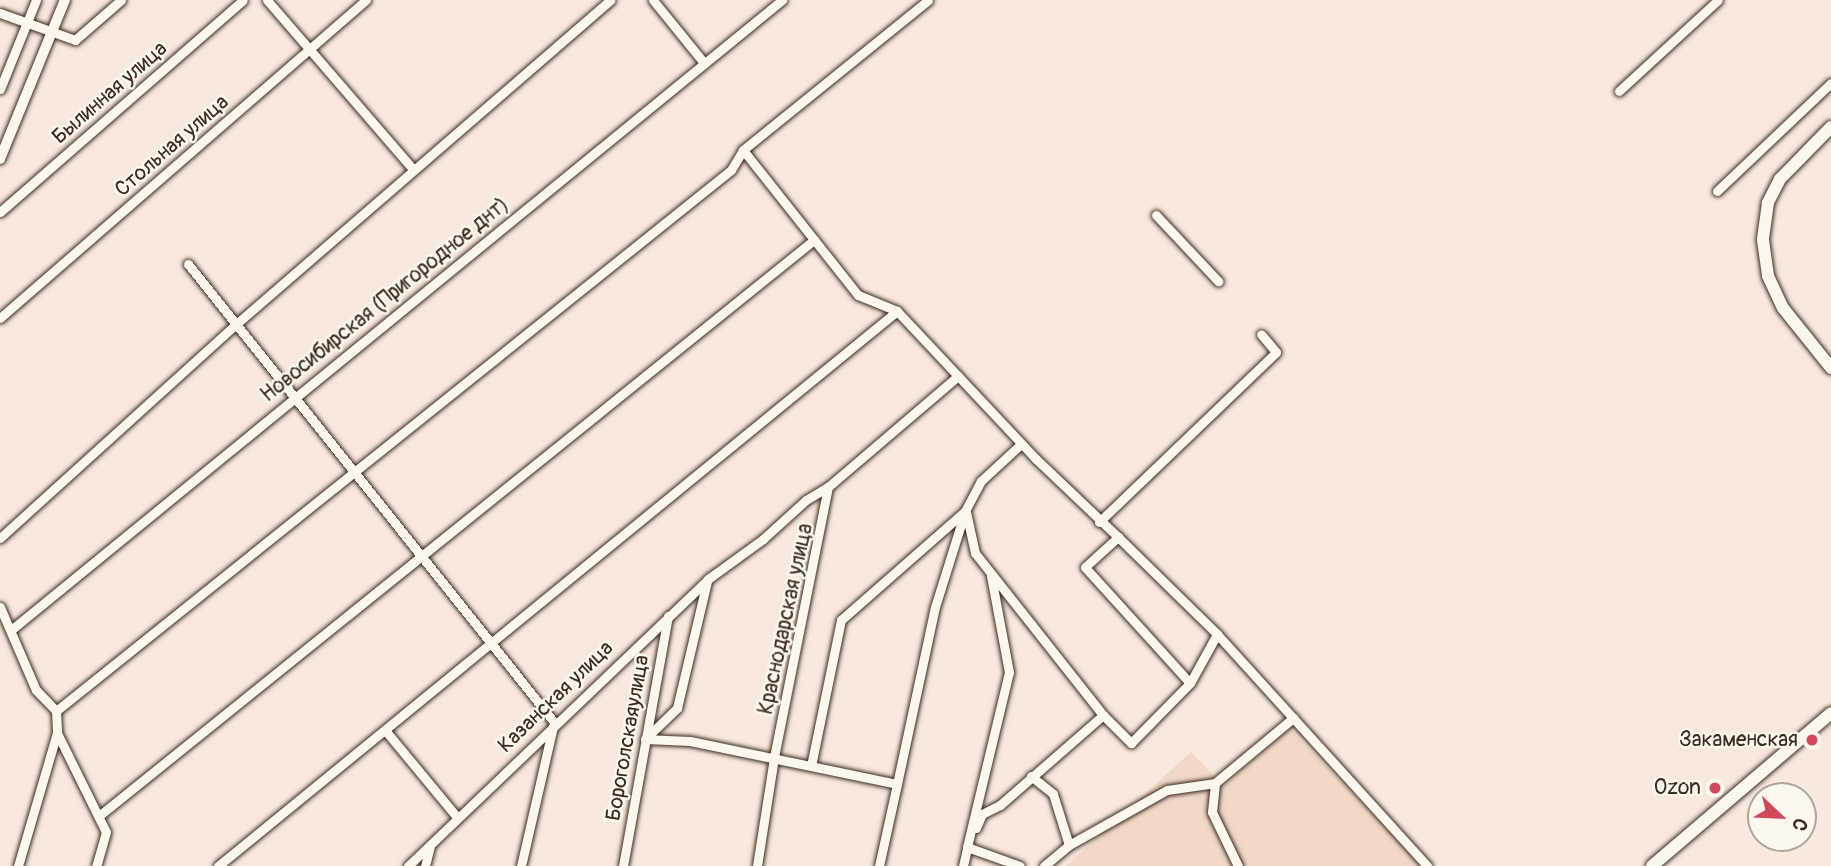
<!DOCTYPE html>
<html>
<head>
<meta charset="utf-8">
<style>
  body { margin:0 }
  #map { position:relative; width:1831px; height:866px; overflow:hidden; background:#f7e9dc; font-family:Pangolin,sans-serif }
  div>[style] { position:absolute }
  .built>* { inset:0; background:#f2d8c9 }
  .roads { filter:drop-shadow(0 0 2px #3b2a1e) drop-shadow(0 0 2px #3b2a1e) }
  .minor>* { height:9px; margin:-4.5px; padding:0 4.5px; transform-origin:4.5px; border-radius:4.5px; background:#fbf7ec }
  .tertiary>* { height:10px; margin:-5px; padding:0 5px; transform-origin:5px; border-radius:5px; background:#fbf7ec }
  .secondary>* { height:12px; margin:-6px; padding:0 6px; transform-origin:6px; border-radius:6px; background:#fbf7ec }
  .dots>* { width:19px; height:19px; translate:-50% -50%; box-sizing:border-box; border:4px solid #fbf7ec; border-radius:50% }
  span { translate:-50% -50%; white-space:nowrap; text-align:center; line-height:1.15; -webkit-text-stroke:5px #fbf7ec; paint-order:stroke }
  .street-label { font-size:21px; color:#3b2a1e }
  .poi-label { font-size:21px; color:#3b2a1e }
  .right { translate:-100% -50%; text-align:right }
  .north { position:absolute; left:1747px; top:782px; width:70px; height:70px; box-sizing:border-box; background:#fbf7ec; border:2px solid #aea59a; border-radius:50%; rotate:113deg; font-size:19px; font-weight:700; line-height:28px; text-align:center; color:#3b2a1e }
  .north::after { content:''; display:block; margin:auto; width:24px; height:32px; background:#d1495b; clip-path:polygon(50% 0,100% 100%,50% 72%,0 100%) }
</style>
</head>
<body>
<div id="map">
  <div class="built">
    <div style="clip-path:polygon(1289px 728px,1423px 866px,1066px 866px,1191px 752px,1224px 787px)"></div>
  </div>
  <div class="roads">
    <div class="minor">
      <div style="left:267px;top:0;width:223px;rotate:49.2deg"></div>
      <div style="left:653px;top:0;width:81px;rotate:51deg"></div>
      <div style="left:0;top:13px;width:80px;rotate:19.8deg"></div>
      <div style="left:75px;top:40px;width:61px;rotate:-41deg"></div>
      <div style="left:0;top:89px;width:96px;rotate:-68deg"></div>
      <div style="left:1619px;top:91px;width:134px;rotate:-42.6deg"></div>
      <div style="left:743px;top:150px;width:185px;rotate:51.6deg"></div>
      <div style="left:858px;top:295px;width:42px;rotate:22.3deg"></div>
      <div style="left:897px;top:311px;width:202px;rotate:46.8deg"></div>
      <div style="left:1035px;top:458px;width:115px;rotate:43.6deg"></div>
      <div style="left:1717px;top:191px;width:157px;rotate:-43.5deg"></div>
      <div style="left:0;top:212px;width:322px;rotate:-41.1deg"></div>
      <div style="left:1156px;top:215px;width:91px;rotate:46.8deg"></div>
      <div style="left:188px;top:264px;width:586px;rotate:51.37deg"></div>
      <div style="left:554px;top:722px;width:148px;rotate:102.9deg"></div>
      <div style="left:0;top:318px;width:485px;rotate:-41deg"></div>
      <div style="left:966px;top:512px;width:42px;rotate:77.6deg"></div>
      <div style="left:975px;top:553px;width:206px;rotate:51.7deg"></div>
      <div style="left:1103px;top:715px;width:40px;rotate:45deg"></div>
      <div style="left:1131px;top:743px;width:84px;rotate:-45.5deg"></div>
      <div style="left:1190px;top:683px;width:56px;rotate:-61.1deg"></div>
      <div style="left:1099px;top:522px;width:245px;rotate:-43.8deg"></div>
      <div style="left:1276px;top:352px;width:23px;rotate:-130deg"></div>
      <div style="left:0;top:538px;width:316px;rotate:-42.2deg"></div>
      <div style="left:234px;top:326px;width:498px;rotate:-40.9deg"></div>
      <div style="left:991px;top:576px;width:98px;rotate:79.4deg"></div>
      <div style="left:1009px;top:672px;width:180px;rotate:103.5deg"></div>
      <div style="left:967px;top:847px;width:56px;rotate:19.7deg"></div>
      <div style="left:0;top:607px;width:90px;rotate:66.6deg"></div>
      <div style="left:36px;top:690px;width:29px;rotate:46deg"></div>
      <div style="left:56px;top:711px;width:22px;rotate:87deg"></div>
      <div style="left:57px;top:733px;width:110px;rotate:63.7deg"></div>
      <div style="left:106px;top:832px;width:35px;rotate:106deg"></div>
      <div style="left:11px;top:630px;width:996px;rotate:-39.25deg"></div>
      <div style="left:1190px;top:683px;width:156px;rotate:-132.2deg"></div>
      <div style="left:1085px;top:567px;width:45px;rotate:-42.3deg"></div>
      <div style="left:1118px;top:537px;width:139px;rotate:44.4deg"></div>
      <div style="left:1217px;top:634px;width:313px;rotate:47.8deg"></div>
      <div style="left:56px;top:711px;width:865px;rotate:-38.71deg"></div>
      <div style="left:731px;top:170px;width:23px;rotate:-59deg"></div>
      <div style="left:743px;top:150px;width:238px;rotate:-39deg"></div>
      <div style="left:385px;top:730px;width:113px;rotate:50.4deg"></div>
      <div style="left:645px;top:739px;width:45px;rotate:2.5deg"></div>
      <div style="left:690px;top:741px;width:211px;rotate:11.7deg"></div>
      <div style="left:897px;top:784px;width:181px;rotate:-77.9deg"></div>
      <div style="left:935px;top:607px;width:101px;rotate:-72.6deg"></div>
      <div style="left:645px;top:739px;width:45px;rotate:-44.1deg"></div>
      <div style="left:677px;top:708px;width:130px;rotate:-76.7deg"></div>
      <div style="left:811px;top:766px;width:149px;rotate:-78.4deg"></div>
      <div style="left:841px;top:620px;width:165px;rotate:-41.3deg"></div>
      <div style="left:965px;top:511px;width:34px;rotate:-62deg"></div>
      <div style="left:981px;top:481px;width:54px;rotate:-42.8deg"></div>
      <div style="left:1031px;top:776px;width:28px;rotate:39deg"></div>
      <div style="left:1053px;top:794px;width:53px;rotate:72.6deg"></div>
      <div style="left:100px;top:815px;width:917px;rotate:-38.85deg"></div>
      <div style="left:976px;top:828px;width:15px;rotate:-67deg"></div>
      <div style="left:982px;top:814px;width:20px;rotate:-27deg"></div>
      <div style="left:1000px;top:805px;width:137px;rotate:-41.1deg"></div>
      <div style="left:18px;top:866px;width:139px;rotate:-73.7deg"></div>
      <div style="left:218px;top:866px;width:877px;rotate:-39.26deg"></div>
      <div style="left:408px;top:866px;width:415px;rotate:-43.7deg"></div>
      <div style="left:708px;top:579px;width:68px;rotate:-36deg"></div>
      <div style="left:763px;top:539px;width:58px;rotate:-42.2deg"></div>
      <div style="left:806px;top:500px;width:26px;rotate:-31deg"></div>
      <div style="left:828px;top:487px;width:171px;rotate:-40.5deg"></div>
      <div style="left:425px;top:866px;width:21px;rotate:-76deg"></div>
      <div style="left:623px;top:866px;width:254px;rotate:-79.8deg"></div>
      <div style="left:757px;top:866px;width:110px;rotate:-81.1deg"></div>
      <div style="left:774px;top:757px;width:275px;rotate:-78.7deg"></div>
      <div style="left:879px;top:866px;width:84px;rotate:-77.6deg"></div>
      <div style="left:963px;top:866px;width:23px;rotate:-77deg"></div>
      <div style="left:1044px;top:866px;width:33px;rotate:-40deg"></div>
      <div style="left:1069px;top:845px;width:112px;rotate:-29.3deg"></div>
      <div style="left:1167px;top:790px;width:49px;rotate:-8.3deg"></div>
      <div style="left:1238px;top:866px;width:60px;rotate:-115.7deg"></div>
      <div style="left:1212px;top:812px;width:29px;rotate:-84deg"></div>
      <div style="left:1215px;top:783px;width:102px;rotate:-39.8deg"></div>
    </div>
    <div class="tertiary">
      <div style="left:0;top:159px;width:172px;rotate:-67.8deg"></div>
    </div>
    <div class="secondary">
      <div style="left:1831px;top:127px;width:73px;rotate:134.4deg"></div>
      <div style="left:1780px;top:179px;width:27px;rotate:117deg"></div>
      <div style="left:1768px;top:203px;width:37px;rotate:98deg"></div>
      <div style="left:1763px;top:240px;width:36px;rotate:82deg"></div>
      <div style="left:1768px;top:276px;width:35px;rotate:65deg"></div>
      <div style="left:1783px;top:308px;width:77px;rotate:51.3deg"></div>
      <div style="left:1652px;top:866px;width:235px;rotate:-40.5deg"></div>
    </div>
  </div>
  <div class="dots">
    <div style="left:1812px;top:740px;background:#d1495b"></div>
    <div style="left:1715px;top:788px;background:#d1495b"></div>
  </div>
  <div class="street-label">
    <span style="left:110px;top:93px;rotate:-41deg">Былинная улица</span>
    <span style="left:172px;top:146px;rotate:-41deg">Стольная улица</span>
    <span style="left:385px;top:300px;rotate:-39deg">Новосибирская (Пригородное днт)</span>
    <span style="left:786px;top:619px;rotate:-78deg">Краснодарская улица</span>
    <span style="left:556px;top:697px;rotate:-44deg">Казанская улица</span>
    <span style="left:628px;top:738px;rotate:-80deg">Бороголскаяулица</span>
  </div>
  <div class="poi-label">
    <span class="right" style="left:1798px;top:740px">Закаменская</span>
    <span class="right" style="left:1701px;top:788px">Ozon</span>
  </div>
  <div class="north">С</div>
</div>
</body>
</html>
